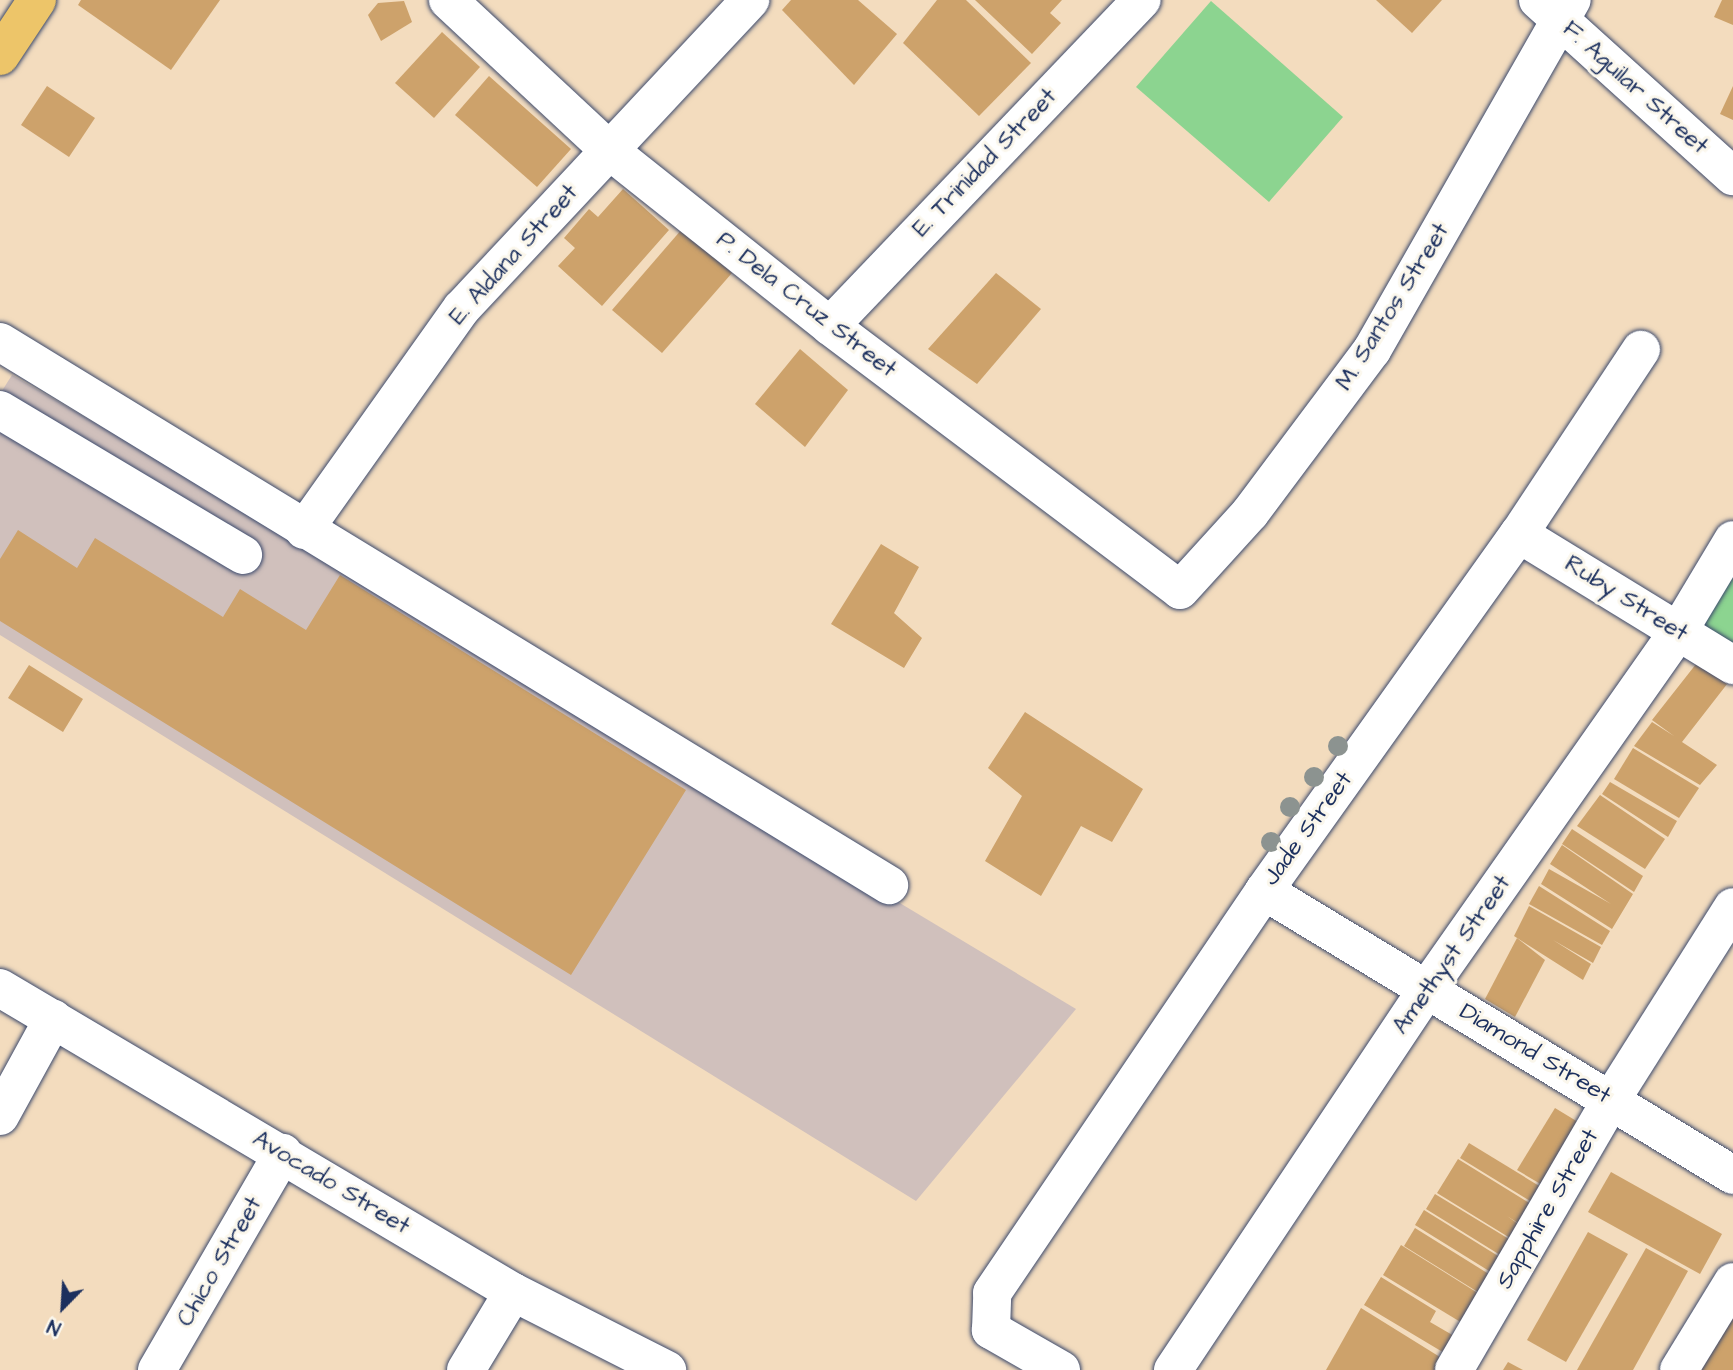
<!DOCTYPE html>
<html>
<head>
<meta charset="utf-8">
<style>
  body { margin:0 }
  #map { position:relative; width:1733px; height:1370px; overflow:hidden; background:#f3dcbe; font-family:"Architects Daughter",sans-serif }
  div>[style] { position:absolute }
  .industrial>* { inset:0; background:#d0c0bc }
  .green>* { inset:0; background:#8cd490 }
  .building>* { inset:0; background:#cda26b }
  .roads { filter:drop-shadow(0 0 2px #3b496c) drop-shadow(0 0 2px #3b496c) }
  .minor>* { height:38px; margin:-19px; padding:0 19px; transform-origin:19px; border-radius:19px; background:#fff }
  .major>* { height:38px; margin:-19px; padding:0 19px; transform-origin:19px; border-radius:19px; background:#edc569 }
  .trees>* { width:20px; height:20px; margin:-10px; border-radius:50%; background:#8c9390 }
  span { translate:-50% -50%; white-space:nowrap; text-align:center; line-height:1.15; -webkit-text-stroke:6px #fbf7ec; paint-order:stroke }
  .street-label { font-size:24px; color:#1b2f5e }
  .north { position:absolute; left:28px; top:1272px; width:70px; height:70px; -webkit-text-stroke:5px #fbf7ec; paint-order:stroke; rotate:204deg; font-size:19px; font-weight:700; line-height:28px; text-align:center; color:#1b2f5e }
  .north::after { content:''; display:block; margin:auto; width:24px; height:32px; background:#1b2f5e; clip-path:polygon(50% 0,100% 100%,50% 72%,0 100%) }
</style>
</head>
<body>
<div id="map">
  <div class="industrial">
    <div style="clip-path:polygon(12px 375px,268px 523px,1076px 1009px,916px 1201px,0 635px,0 394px)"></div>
  </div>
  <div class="green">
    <div style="clip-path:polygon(1211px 1px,1343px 117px,1269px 202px,1136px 87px)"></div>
    <div style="clip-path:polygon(1733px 557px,1733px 654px,1689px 628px)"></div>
  </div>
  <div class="building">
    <div style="clip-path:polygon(81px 0,220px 0,171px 70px,78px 5px)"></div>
    <div style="clip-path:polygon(791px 0,858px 0,897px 34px,854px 85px,782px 10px)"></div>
    <div style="clip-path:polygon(937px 0,966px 0,1031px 63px,979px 116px,903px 43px)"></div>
    <div style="clip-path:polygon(975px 0,1062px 0,1050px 13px,1061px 23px,1032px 54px)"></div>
    <div style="clip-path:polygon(1376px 0,1442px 0,1412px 33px)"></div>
    <div style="clip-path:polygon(1722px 0,1733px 0,1733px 25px,1714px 17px)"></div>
    <div style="clip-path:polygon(404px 1px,412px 22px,381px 41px,368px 15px,378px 3px)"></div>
    <div style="clip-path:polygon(442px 32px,480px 67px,434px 118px,395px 83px)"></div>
    <div style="clip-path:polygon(489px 76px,571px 149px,537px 187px,455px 115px)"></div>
    <div style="clip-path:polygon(47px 86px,95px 118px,69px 157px,21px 125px)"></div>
    <div style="clip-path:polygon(1733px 86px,1733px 120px,1720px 114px)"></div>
    <div style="clip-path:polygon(623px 189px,669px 230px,602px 306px,558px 266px,575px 248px,564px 238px,589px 209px,598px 217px)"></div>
    <div style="clip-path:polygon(682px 229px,732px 273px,662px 353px,612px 310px)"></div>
    <div style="clip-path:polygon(996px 273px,1041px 309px,977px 384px,928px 349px)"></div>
    <div style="clip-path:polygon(800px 349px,848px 390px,805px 447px,755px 404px)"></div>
    <div style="clip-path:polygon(18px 530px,77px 568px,95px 538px,223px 617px,240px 589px,306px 630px,340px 575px,686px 790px,571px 975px,0 621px,0 559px)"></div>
    <div style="clip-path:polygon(881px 544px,919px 567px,894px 613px,922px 638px,904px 668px,831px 624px)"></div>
    <div style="clip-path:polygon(1700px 659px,1731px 679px,1682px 742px,1717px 765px,1700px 785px,1634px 746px,1652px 722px,1674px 736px,1652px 720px)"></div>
    <div style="clip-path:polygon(29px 665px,83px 699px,63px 732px,8px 698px)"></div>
    <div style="clip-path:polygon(1025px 712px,1143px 789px,1112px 842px,1081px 826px,1041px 896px,985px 861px,1022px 796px,988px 768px)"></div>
    <div style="clip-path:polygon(1633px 748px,1699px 788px,1679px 818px,1614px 779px)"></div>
    <div style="clip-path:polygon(1610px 782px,1677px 821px,1668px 837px,1602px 794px)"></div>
    <div style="clip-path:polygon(1600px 795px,1665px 839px,1645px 869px,1577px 826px)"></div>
    <div style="clip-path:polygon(1572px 829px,1643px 876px,1634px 892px,1562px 844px)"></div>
    <div style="clip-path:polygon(1562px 845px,1633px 894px,1612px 929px,1541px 884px,1549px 869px,1611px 904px,1550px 864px)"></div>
    <div style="clip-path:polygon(1539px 886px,1610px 931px,1602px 945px,1529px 904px)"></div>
    <div style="clip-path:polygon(1529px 906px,1601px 947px,1593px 963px,1553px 940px,1591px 964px,1583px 980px,1514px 936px)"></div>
    <div style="clip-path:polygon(1517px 938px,1545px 960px,1515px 1017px,1485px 999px)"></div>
    <div style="clip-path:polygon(1555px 1108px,1583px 1125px,1554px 1192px,1517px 1170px)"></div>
    <div style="clip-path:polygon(1469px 1143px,1554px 1195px,1545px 1210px,1460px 1158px)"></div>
    <div style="clip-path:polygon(1458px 1159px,1544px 1212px,1532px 1232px,1507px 1216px,1531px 1233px,1523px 1246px,1437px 1193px)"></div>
    <div style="clip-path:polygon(1611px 1172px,1722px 1234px,1700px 1274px,1588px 1212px)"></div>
    <div style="clip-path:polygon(1435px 1194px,1522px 1247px,1513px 1263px,1426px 1209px)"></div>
    <div style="clip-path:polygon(1424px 1210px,1511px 1264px,1502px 1279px,1415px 1225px)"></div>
    <div style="clip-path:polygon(1415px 1228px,1500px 1281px,1489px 1299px,1404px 1246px)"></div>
    <div style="clip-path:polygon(1588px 1232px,1628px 1254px,1566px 1362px,1527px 1340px)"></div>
    <div style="clip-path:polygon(1401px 1245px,1489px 1300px,1472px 1329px,1383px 1275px)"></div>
    <div style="clip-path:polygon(1646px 1248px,1688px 1271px,1633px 1370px,1577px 1370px)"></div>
    <div style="clip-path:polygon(1381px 1277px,1436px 1311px,1430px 1322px,1461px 1340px,1451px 1357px,1364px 1305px)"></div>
    <div style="clip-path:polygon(1361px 1308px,1448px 1362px,1443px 1370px,1326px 1370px)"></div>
    <div style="clip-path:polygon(1733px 1312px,1733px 1370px,1699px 1370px)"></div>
    <div style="clip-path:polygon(1508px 1362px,1523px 1370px,1503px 1370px)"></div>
  </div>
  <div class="roads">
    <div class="minor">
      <div style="left:448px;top:0;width:221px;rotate:43deg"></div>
      <div style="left:610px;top:151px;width:281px;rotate:38.5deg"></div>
      <div style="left:830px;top:326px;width:438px;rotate:37deg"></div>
      <div style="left:1180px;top:590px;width:104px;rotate:-47.7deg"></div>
      <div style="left:1250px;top:513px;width:204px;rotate:-53.2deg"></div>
      <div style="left:1372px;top:350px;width:403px;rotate:-60.3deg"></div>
      <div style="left:1538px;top:0;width:263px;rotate:42.1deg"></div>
      <div style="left:830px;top:326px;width:451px;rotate:-46.3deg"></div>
      <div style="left:0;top:342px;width:1042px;rotate:31.42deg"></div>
      <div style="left:0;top:410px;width:283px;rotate:30.8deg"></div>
      <div style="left:304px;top:530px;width:272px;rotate:-54.6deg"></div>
      <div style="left:462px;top:308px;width:422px;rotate:-46.9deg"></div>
      <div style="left:1519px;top:534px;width:251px;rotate:31.5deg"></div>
      <div style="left:1264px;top:891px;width:548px;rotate:31.2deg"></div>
      <div style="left:0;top:988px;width:596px;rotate:30.65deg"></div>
      <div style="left:513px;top:1292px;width:173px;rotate:26.9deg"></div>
      <div style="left:0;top:1116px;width:111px;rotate:-61.3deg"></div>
      <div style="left:157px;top:1370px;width:251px;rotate:-59.9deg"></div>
      <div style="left:466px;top:1370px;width:91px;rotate:-58.9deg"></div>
      <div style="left:1061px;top:1370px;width:81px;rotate:-150.3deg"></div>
      <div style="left:991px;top:1330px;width:37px;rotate:-88deg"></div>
      <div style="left:992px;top:1293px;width:485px;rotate:-55.9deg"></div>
      <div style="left:1264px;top:891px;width:439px;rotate:-54.5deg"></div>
      <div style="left:1519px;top:534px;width:221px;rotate:-56.5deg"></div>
      <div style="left:1173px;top:1370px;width:458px;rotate:-56.3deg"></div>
      <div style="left:1427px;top:989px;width:436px;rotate:-54.9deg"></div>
      <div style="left:1678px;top:632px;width:107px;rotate:-59.1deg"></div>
      <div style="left:1454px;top:1370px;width:312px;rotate:-59.8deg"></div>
      <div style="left:1611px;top:1100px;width:228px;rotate:-57.7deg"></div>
      <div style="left:1679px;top:1370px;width:103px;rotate:-58.5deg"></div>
    </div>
    <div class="major">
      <div style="left:0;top:56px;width:67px;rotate:-56.5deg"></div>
    </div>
  </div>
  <div class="trees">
    <div style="left:1338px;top:746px"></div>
    <div style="left:1314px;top:777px"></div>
    <div style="left:1290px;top:807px"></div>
    <div style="left:1271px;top:842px"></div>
  </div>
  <div class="street-label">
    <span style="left:1635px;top:88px;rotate:42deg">F. Aguilar Street</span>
    <span style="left:985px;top:163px;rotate:-46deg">E. Trinidad Street</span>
    <span style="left:514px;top:255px;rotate:-48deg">E. Aldana Street</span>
    <span style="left:806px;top:305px;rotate:38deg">P. Dela Cruz Street</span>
    <span style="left:1393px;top:307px;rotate:-58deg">M. Santos Street</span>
    <span style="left:1626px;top:599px;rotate:32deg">Ruby Street</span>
    <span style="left:1308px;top:829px;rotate:-54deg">Jade Street</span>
    <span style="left:1452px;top:955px;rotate:-55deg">Amethyst Street</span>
    <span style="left:1535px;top:1054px;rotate:31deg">Diamond Street</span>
    <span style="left:331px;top:1183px;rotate:31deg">Avocado Street</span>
    <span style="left:1548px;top:1209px;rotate:-60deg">Sapphire Street</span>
    <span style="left:220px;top:1262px;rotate:-60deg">Chico Street</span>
  </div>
  <div class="north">N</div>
</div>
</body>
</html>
